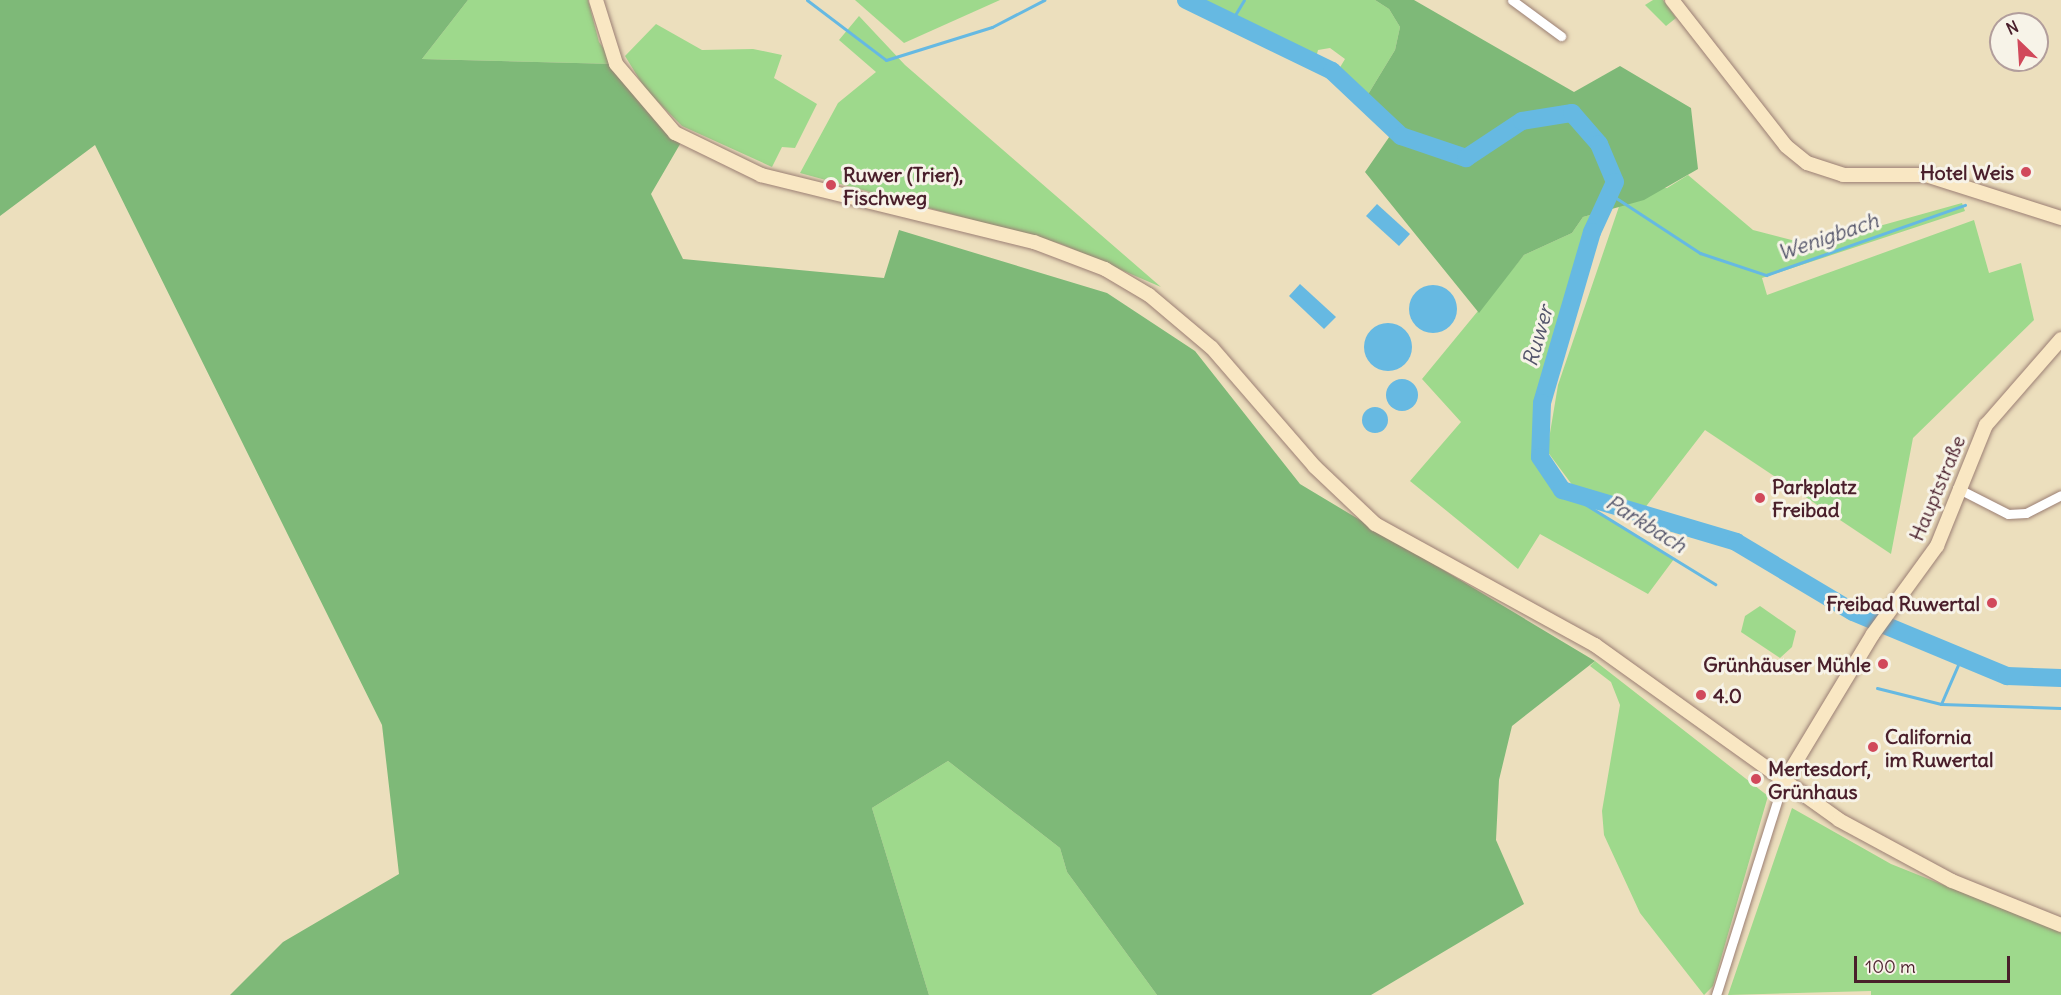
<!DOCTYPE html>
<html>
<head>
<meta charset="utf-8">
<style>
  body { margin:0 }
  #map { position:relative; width:2061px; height:995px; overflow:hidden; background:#ecdfbd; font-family:Delius,sans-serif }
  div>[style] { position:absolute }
  .green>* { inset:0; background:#9ed98c }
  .forest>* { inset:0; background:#7eb978 }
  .water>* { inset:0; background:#66b9e2 }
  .round { border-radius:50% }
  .stream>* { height:3px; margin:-1.5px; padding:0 1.5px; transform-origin:1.5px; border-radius:1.5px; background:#66b9e2 }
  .river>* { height:18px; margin:-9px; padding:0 9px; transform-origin:9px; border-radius:9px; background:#66b9e2 }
  .roads { filter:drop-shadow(0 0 2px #9b7f74) drop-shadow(0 0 2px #9b7f74) }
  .street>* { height:9px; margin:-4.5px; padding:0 4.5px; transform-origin:4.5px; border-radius:4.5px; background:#fff }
  .secondary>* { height:14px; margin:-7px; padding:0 7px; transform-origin:7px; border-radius:7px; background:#f9e7c3 }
  .dots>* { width:16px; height:16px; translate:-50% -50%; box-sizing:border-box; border:3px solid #f7f3e8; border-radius:50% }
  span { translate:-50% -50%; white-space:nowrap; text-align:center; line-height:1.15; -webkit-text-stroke:6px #f7f3e8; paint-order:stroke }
  .poi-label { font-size:20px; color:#4a1f2b; font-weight:700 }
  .right { translate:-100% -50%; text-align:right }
  .left { translate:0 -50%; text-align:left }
  .street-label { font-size:20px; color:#4a1f2b }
  .water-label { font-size:21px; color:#54556b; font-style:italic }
  .north { position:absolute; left:1989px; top:12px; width:60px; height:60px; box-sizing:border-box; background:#f7f3e8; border:2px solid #b29e9c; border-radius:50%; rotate:335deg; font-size:16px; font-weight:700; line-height:24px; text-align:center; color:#4a1f2b }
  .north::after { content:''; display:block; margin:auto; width:21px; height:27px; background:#d1495b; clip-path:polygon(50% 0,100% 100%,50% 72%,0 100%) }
  .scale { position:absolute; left:1854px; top:956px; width:156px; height:27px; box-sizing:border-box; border:3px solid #4a1f2b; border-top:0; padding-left:8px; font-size:18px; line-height:21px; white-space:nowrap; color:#4a1f2b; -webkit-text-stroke:4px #f7f3e8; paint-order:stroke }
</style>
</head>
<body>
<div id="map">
  <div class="green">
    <div style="clip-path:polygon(468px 0,588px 0,599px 42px,615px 64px,422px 59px)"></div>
    <div style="clip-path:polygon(855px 0,1000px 0,904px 43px)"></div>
    <div style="clip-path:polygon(1184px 0,1375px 0,1389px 9px,1400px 27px,1395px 50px,1364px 101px,1336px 74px,1345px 59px,1330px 48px,1318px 50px,1315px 62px)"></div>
    <div style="clip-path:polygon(1653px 0,1663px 0,1676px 18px,1666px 26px,1645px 5px)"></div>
    <div style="clip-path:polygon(859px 16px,905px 65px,1161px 287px,1061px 244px,800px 173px,838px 103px,876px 72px,839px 40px)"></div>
    <div style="clip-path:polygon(656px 24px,702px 50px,753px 49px,782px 55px,774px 78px,817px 104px,795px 148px,782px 147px,772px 167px,682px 126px,646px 90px,625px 56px)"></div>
    <div style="clip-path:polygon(1688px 175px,1753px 230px,1811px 245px,1962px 203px,1965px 211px,1762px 278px,1767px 295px,1974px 220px,1989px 273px,2021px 263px,2034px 320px,1913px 438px,1891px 554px,1705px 430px,1644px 509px,1573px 486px,1547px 451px,1558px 385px,1625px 189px,1667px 188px)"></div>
    <div style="clip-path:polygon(1601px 212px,1542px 403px,1540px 457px,1562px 490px,1674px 559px,1648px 594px,1540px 534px,1518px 569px,1410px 481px,1461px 422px,1422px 379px,1524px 255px,1572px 233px,1583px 217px)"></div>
    <div style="clip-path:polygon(1760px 606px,1796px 631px,1792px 647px,1780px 658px,1741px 632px,1745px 616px)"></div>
    <div style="clip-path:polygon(1595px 661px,1768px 796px,1713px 986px,1704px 995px,1640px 913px,1604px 835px,1602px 811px,1620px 705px,1611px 682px,1590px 666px)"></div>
    <div style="clip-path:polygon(948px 761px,1060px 848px,1067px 872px,1157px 995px,929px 995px,872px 808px)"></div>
    <div style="clip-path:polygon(1792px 808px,1891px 864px,2061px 932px,2061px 995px,1871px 995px,1871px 991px,1728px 995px)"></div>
  </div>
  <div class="forest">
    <div style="clip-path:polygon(0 0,468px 0,422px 59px,615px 64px,683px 139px,651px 194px,683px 259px,884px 278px,899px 230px,1107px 293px,1195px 351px,1300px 484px,1595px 661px,1512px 726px,1499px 780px,1496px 840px,1524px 904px,1371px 995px,1157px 995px,1067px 872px,1060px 848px,948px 761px,872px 808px,929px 995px,230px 995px,283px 942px,399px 874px,382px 725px,95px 145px,0 216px)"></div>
    <div style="clip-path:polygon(1375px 0,1414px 0,1574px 92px,1620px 66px,1691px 108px,1698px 169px,1644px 200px,1583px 217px,1572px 233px,1524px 255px,1479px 313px,1365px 172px,1394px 130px,1364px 101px,1395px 50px,1400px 27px,1389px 9px)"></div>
  </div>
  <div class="water">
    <div style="clip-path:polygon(1377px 204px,1410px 234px,1399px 246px,1366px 216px)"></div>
    <div style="clip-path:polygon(1300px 284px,1336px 317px,1324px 329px,1289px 296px)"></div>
    <div class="round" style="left:1409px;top:285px;width:48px;height:48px"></div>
    <div class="round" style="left:1364px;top:323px;width:48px;height:48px"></div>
    <div class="round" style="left:1386px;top:379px;width:32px;height:32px"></div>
    <div class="round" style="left:1362px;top:407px;width:26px;height:26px"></div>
  </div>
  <div class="stream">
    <div style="left:807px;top:0;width:99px;rotate:37.2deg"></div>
    <div style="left:886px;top:60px;width:111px;rotate:-17.3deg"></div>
    <div style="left:992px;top:27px;width:59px;rotate:-27.4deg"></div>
    <div style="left:1232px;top:20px;width:23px;rotate:-59deg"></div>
    <div style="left:1610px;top:194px;width:108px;rotate:33.2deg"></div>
    <div style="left:1700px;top:253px;width:70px;rotate:18.4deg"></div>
    <div style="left:1766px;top:275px;width:211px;rotate:-19.4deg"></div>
    <div style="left:1562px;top:490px;width:180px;rotate:31.6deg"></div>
    <div style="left:1877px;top:688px;width:66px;rotate:14deg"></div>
    <div style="left:1941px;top:704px;width:120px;rotate:1.9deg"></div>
    <div style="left:1941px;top:704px;width:50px;rotate:-66.5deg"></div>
  </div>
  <div class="river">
    <div style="left:1186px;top:0;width:162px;rotate:25.9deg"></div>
    <div style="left:1332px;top:71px;width:95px;rotate:43.3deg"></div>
    <div style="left:1401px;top:136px;width:69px;rotate:18.7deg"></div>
    <div style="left:1466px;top:158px;width:67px;rotate:-33.5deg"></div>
    <div style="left:1522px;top:121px;width:51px;rotate:-9.1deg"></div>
    <div style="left:1572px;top:113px;width:41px;rotate:48.9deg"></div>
    <div style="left:1599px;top:144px;width:41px;rotate:67.2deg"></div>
    <div style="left:1615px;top:182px;width:55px;rotate:114.7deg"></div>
    <div style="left:1592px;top:232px;width:178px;rotate:106.3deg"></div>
    <div style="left:1542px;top:403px;width:54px;rotate:92.1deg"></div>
    <div style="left:1540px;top:457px;width:40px;rotate:56deg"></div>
    <div style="left:1562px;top:490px;width:182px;rotate:16.6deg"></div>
    <div style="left:1736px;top:542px;width:136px;rotate:30.9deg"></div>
    <div style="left:1853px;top:612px;width:167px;rotate:22.6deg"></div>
    <div style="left:2007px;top:676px;width:54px;rotate:2.1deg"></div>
  </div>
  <div class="roads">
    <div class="street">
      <div style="left:1512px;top:0;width:61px;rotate:36.3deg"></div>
      <div style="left:1957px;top:488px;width:57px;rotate:27deg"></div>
      <div style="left:2008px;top:514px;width:18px;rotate:-3deg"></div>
      <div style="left:2026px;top:513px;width:39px;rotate:-27deg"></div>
      <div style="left:1716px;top:995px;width:222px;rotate:-72.5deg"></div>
    </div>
    <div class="secondary">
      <div style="left:596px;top:0;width:67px;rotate:72.6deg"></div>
      <div style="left:616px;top:64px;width:91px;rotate:49.5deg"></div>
      <div style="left:675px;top:133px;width:96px;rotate:26deg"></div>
      <div style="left:761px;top:175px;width:281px;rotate:13.8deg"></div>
      <div style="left:1034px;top:242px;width:76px;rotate:20.8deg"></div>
      <div style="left:1105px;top:269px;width:51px;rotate:30.6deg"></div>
      <div style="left:1149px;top:295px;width:82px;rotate:40.1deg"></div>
      <div style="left:1212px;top:348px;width:157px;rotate:49.1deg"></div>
      <div style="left:1315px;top:467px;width:83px;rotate:43.5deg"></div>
      <div style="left:1375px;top:524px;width:251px;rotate:28.8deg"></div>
      <div style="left:1595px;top:645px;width:300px;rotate:35.6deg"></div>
      <div style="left:1839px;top:820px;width:128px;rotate:28.4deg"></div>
      <div style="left:1952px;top:881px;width:118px;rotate:22deg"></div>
      <div style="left:1672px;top:0;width:185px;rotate:52deg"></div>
      <div style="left:1786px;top:146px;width:27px;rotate:39deg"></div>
      <div style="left:1807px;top:163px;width:38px;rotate:18deg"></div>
      <div style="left:1843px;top:175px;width:83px"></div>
      <div style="left:1926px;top:175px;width:142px;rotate:17.7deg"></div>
      <div style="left:1783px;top:783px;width:174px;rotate:-58.9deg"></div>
      <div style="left:1873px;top:634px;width:109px;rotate:-54deg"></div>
      <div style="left:1937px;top:546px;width:131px;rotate:-68deg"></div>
      <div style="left:1986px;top:425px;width:114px;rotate:-48.9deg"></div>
    </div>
  </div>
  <div class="dots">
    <div style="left:2026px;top:172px;background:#d1495b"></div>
    <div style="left:831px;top:185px;background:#d1495b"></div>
    <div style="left:1760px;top:498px;background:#d1495b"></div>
    <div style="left:1992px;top:603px;background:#d1495b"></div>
    <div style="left:1883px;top:664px;background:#d1495b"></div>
    <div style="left:1701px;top:695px;background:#d1495b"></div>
    <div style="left:1873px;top:747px;background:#d1495b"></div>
    <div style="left:1756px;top:779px;background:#d1495b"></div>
  </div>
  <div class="poi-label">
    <span class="right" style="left:2014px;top:172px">Hotel Weis</span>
    <span class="left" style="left:843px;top:186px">Ruwer (Trier),<br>Fischweg</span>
    <span class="left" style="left:1772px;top:498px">Parkplatz<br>Freibad</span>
    <span class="right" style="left:1980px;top:603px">Freibad Ruwertal</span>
    <span class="right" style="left:1871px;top:664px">Grünhäuser Mühle</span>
    <span class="left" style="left:1713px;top:695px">4.0</span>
    <span class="left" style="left:1885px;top:748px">California<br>im Ruwertal</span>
    <span class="left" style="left:1768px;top:780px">Mertesdorf,<br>Grünhaus</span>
  </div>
  <div class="street-label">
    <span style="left:1937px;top:488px;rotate:-67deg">Hauptstraße</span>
  </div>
  <div class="water-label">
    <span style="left:1828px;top:237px;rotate:-19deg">Wenigbach</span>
    <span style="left:1538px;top:336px;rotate:-74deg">Ruwer</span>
    <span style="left:1646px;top:524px;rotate:32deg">Parkbach</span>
  </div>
  <div class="north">N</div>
  <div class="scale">100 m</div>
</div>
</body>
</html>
